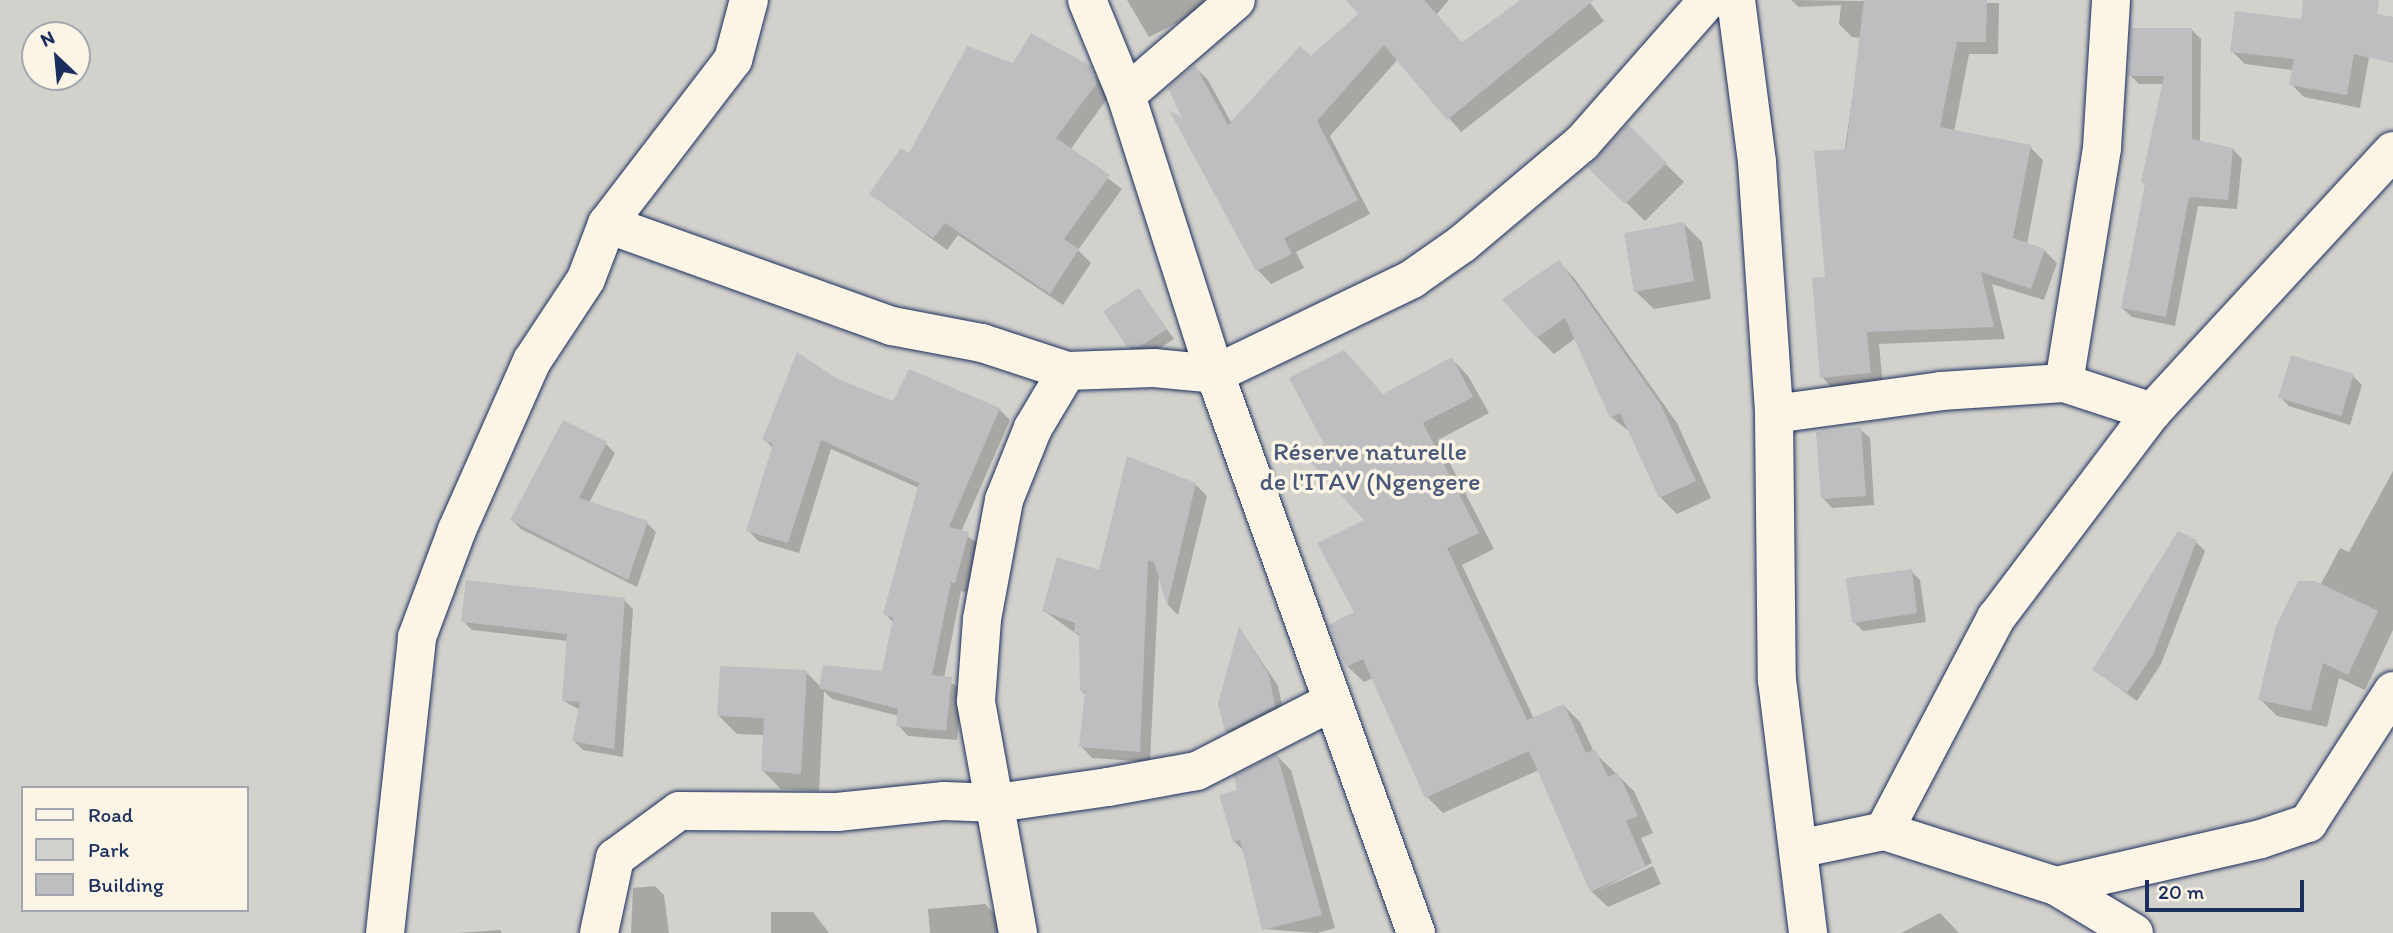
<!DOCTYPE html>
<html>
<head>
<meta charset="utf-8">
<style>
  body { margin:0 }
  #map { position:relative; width:2393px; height:933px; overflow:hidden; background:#f3ede0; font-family:Itim,sans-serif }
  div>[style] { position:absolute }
  .green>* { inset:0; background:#d3d1cc }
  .shadow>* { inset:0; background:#0003 }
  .building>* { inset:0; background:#bebec0 }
  .roads { filter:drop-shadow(0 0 2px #1b2f5e) drop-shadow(0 0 2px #1b2f5e) }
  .minor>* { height:38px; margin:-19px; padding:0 19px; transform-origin:19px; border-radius:19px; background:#fcf5e5 }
  .tertiary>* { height:38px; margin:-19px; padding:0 19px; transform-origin:19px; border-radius:19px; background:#fcf5e5 }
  span { translate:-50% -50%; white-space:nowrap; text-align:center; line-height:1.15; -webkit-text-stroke:7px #fcf5e5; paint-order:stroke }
  .park-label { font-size:26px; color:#49587a }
  .legend { position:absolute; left:21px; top:786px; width:228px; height:126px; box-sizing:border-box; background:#fcf5e5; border:2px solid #a2a6af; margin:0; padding:9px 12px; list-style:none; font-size:21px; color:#1b2f5e }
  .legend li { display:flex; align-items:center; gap:14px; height:35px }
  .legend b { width:35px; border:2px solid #a2a6af }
  .north { position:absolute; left:21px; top:21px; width:70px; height:70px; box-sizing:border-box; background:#fcf5e5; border:2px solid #a2a6af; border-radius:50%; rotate:334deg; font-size:19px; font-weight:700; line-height:28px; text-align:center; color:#1b2f5e }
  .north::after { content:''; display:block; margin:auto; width:24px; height:32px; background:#1b2f5e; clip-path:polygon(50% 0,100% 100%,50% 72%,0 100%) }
  .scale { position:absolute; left:2145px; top:880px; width:159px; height:32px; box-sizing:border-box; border:4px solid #1b2f5e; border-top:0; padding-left:9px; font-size:21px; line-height:24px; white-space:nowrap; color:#1b2f5e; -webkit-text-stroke:5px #fcf5e5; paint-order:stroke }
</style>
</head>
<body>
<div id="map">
  <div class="green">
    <div style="clip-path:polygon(evenodd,0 0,2393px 0,2393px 933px,0 933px,0 0,35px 35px,77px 35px,77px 77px,35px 77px,35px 35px,0 0,23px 788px,247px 788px,247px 910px,23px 910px,23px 788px)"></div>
  </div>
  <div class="shadow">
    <div style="clip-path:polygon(1127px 0,1205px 0,1205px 9px,1149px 37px)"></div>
    <div style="clip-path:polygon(1376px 0,1449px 0,1436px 15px,1462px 44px,1521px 0,1588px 0,1604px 21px,1461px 132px,1398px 59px,1330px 136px,1370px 214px,1296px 252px,1304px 268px,1271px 284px,1258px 270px,1186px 122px,1195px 67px,1208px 80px,1232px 124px)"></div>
    <div style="clip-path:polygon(1791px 0,1999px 3px,1998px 54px,1969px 54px,1954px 132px,2030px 147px,2043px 160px,2027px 244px,2044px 250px,2057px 263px,2044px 300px,1992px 284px,2005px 339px,1879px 344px,1883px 386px,1835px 390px,1822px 377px,1826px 279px,1861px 38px,1852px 37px,1839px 24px,1841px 5px,1799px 7px)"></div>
    <div style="clip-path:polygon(2192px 30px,2201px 39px,2200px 142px,2233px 149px,2242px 159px,2237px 209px,2198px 206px,2175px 326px,2132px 317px,2122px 308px,2164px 84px,2139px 84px,2130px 75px)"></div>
    <div style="clip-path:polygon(2372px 40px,2360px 108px,2304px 97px,2291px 84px,2293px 70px,2245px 64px,2232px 51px)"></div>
    <div style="clip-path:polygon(1014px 65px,1089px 68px,1109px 96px,1070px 150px,1122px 189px,1078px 250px,1091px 263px,1063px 305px,958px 235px,947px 250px,871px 194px)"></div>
    <div style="clip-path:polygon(1628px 127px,1684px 182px,1645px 221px,1590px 167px)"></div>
    <div style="clip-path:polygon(1683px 223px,1702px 242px,1711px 299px,1654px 309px,1635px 291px)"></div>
    <div style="clip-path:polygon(1559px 262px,1575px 279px,1677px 423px,1711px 498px,1677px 514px,1660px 497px,1630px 432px,1611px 417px,1576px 338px,1554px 354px,1537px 337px)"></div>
    <div style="clip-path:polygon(1139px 290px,1174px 339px,1149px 355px,1138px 356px,1128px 346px)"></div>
    <div style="clip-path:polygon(1452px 359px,1468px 376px,1489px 413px,1438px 440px,1494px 549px,1462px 565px,1534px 719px,1564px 706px,1580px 722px,1594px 752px,1634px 791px,1653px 833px,1641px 838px,1652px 863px,1597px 891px,1653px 866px,1661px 884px,1608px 907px,1591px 891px,1539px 770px,1443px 813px,1427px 797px,1373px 678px,1364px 682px,1347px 666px,1384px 396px)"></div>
    <div style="clip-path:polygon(2353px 376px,2362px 385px,2350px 425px,2289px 406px,2280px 397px)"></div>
    <div style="clip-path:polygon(835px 380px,894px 403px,999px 409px,1010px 420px,961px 532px,979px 544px,966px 593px,961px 591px,944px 678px,962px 690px,957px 740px,908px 736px,898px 725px,899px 716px,832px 699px,824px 691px,819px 791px,781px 789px,763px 771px,764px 735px,737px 734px,719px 716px,806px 672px,821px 687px,884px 673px,893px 622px,885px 614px,919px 488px,831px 449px,799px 553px,758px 541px,748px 530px,773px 448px,764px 439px)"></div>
    <div style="clip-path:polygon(1860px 429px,1870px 438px,1874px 505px,1832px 508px,1823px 498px)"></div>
    <div style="clip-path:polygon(606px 444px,615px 453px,589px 503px,647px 523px,656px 532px,637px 587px,521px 529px,512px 520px)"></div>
    <div style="clip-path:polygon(2393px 471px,2393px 630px,2365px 690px,2339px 678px,2327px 727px,2277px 716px,2260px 699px,2340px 548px,2349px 552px)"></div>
    <div style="clip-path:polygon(1195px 484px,1207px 496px,1178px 615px,1168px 605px,1159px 575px,1150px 762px,1092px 758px,1081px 746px,1086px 695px,1081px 690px,1081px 637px,1044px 611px,1100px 572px)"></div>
    <div style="clip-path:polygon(2196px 542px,2205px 551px,2161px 664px,2137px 701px,2094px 670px)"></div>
    <div style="clip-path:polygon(1911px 571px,1920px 580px,1926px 622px,1863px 631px,1854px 622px)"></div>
    <div style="clip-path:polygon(624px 600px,633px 609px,623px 757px,583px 750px,574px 741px,580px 710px,564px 701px,568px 641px,472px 630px,463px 621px)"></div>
    <div style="clip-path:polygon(1240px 629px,1278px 686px,1284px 715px,1235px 740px,1226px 731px)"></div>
    <div style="clip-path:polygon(1277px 756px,1291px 770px,1335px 928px,1317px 933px,1264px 929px,1245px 852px,1234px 841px,1239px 791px)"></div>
    <div style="clip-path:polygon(655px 886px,664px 895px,669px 933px,631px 933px,633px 888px)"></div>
    <div style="clip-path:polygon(985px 904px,1001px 920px,1002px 933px,930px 933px,928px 909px)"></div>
    <div style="clip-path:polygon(771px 912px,813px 912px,829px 933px,771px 933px)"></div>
    <div style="clip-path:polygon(1940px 913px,1959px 933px,1901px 933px)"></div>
    <div style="clip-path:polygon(500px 930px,502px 933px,457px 933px)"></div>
  </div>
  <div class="building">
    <div style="clip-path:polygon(1346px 0,1424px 0,1462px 42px,1521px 0,1594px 0,1447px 120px,1384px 45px,1317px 121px,1358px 200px,1284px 238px,1292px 254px,1256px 271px,1169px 110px,1182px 118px,1168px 88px,1195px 65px,1228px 125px,1300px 46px,1311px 56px,1358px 14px)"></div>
    <div style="clip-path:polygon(1864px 0,1987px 0,1986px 42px,1957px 42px,1940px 127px,2031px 145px,2013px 238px,2045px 249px,2031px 289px,1981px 272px,1994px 327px,1867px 332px,1871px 373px,1820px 378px,1812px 278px,1825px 277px,1814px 151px,1846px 149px)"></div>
    <div style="clip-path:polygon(2303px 0,2379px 0,2377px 14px,2393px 17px,2393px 63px,2354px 54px,2347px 95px,2289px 85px,2294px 59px,2230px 52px,2235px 11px,2301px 19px)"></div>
    <div style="clip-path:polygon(2131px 28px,2192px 28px,2192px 139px,2233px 148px,2228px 200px,2189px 197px,2166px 317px,2121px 308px,2145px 184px,2141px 182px,2164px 76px,2128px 76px)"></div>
    <div style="clip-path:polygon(1031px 33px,1091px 66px,1097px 83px,1056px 138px,1110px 175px,1064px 239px,1079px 249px,1050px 294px,945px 223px,933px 238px,869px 194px,901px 148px,909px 153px,967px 46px,1013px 63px)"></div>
    <div style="clip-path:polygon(1628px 124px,1667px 163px,1625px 204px,1587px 167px)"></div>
    <div style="clip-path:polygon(1684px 222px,1694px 281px,1634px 292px,1624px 233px)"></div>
    <div style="clip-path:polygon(1559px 260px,1661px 405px,1696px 481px,1659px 498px,1620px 413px,1610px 418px,1565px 318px,1536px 338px,1502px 299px)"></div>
    <div style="clip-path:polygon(1139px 288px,1167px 329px,1139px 347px,1127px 347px,1103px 311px)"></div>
    <div style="clip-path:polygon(1344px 350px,1383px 394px,1452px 357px,1473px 397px,1423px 423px,1479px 533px,1447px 548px,1527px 720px,1564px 704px,1586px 753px,1595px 749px,1608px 777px,1618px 772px,1638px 816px,1626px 821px,1646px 867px,1590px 892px,1529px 751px,1425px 798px,1363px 659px,1346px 667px,1329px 625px,1354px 612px,1317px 543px,1364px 520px,1308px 459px,1324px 444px,1289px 378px)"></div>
    <div style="clip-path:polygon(797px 352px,836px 378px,893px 401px,909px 369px,1000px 408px,949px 527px,969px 532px,955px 583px,951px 582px,932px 675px,952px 677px,946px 731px,896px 726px,898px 709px,819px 688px,823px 665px,882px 671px,893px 618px,883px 614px,919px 483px,821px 440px,788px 543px,746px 531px,773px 444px,762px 440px)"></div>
    <div style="clip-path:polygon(2291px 355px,2354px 374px,2341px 416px,2278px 398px)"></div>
    <div style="clip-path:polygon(563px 420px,607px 442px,579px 498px,648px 521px,628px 580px,510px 520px)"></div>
    <div style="clip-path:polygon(1861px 427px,1866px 496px,1821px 499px,1816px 432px)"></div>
    <div style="clip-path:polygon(1127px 456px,1196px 483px,1167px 606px,1154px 562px,1148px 560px,1140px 752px,1079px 747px,1085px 691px,1080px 691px,1079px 633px,1074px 632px,1075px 623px,1042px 611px,1057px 557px,1099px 570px)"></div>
    <div style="clip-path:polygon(2178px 531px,2197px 540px,2153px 655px,2127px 693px,2092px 670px)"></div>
    <div style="clip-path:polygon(1912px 569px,1917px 613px,1852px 623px,1846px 578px)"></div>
    <div style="clip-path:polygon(466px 580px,625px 598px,614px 749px,572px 741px,580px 702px,562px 701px,567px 634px,461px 622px)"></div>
    <div style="clip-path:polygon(2298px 581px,2315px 581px,2378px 611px,2348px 675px,2323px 663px,2311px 711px,2258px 700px,2276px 626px)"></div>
    <div style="clip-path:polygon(1239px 626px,1269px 675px,1275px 706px,1225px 732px,1218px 704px)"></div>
    <div style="clip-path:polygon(720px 666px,807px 670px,801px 774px,761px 771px,764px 718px,717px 716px)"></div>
    <div style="clip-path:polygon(1277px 754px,1322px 915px,1262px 930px,1240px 840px,1233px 842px,1219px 795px,1237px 790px,1234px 776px)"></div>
  </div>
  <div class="roads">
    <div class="minor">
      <div style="left:1087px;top:0;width:103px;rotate:67.7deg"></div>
      <div style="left:1126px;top:95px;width:293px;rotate:72.3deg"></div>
      <div style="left:1215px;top:374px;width:594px;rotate:70.22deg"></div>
      <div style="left:1126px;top:95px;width:145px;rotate:-40.8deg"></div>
      <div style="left:607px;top:224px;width:303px;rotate:19.7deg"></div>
      <div style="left:892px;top:326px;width:92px;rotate:10.7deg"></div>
      <div style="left:982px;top:343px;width:89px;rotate:18.2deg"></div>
      <div style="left:1067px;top:371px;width:87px;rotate:-2deg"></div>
      <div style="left:1154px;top:368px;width:61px;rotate:5.6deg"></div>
      <div style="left:1215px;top:374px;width:219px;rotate:-25.7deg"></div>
      <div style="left:1412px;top:279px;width:61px;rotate:-35deg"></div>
      <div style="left:1462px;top:244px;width:157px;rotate:-40.1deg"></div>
      <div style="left:1582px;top:143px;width:191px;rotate:-48.6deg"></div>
      <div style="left:2064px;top:383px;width:238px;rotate:-80.8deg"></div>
      <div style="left:2102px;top:148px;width:148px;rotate:-86.5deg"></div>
      <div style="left:1774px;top:414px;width:169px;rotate:-7.8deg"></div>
      <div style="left:1941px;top:391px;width:123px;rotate:-3.7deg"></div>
      <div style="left:2064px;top:383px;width:93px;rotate:18.2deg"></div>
      <div style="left:1884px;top:831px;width:241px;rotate:-62.3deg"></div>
      <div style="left:1996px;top:618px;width:258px;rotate:-52.9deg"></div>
      <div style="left:2152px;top:412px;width:355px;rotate:-47.3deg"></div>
      <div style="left:1798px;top:849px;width:88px;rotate:-11.8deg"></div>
      <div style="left:1884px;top:831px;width:181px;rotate:17.7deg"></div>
      <div style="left:2056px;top:886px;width:91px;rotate:31.1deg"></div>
      <div style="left:2056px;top:886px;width:210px;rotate:-12.9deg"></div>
      <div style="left:2261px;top:839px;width:50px;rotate:-18.8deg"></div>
      <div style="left:2308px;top:823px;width:157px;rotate:-57.2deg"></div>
      <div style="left:385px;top:933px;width:298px;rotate:-83.8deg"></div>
      <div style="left:417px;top:637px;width:114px;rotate:-69.5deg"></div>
      <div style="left:457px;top:530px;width:185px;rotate:-66.1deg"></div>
      <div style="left:532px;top:361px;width:98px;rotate:-56.6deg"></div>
      <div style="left:586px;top:279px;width:59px;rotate:-69.1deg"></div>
      <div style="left:607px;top:224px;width:207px;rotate:-52.5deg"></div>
      <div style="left:733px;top:60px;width:62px;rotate:-75.1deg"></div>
      <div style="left:599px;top:933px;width:77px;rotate:-78deg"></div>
      <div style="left:615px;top:858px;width:79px;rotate:-36.3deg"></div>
      <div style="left:679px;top:811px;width:158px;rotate:0.4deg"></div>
      <div style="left:837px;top:812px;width:108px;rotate:-5.9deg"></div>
      <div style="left:944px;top:801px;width:53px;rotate:2.2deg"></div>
      <div style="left:997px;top:803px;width:112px;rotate:-8.2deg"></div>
      <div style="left:1108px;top:787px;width:90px;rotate:-10.2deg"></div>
      <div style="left:1197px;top:771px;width:151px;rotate:-27.2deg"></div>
      <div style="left:1018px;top:933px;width:236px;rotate:-100.3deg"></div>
      <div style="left:976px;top:701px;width:82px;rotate:-85.8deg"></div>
      <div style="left:982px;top:619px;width:121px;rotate:-79.5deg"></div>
      <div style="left:1004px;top:500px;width:78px;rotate:-68.1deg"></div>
      <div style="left:1033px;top:428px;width:66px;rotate:-59.2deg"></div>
    </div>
    <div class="tertiary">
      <div style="left:1736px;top:0;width:163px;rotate:82.6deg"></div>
      <div style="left:1757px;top:162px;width:253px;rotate:86.1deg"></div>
      <div style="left:1774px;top:414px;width:266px;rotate:89.4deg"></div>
      <div style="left:1777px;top:680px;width:255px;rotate:83deg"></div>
    </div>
  </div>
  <div class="park-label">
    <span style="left:1370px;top:467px">Réserve naturelle<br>de l'ITAV (Ngengere</span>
  </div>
  <ul class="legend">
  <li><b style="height:9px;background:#fcf5e5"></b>Road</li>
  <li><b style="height:19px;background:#d3d1cc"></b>Park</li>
  <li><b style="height:19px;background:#bebec0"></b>Building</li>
  </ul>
  <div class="north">N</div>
  <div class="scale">20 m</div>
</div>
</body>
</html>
